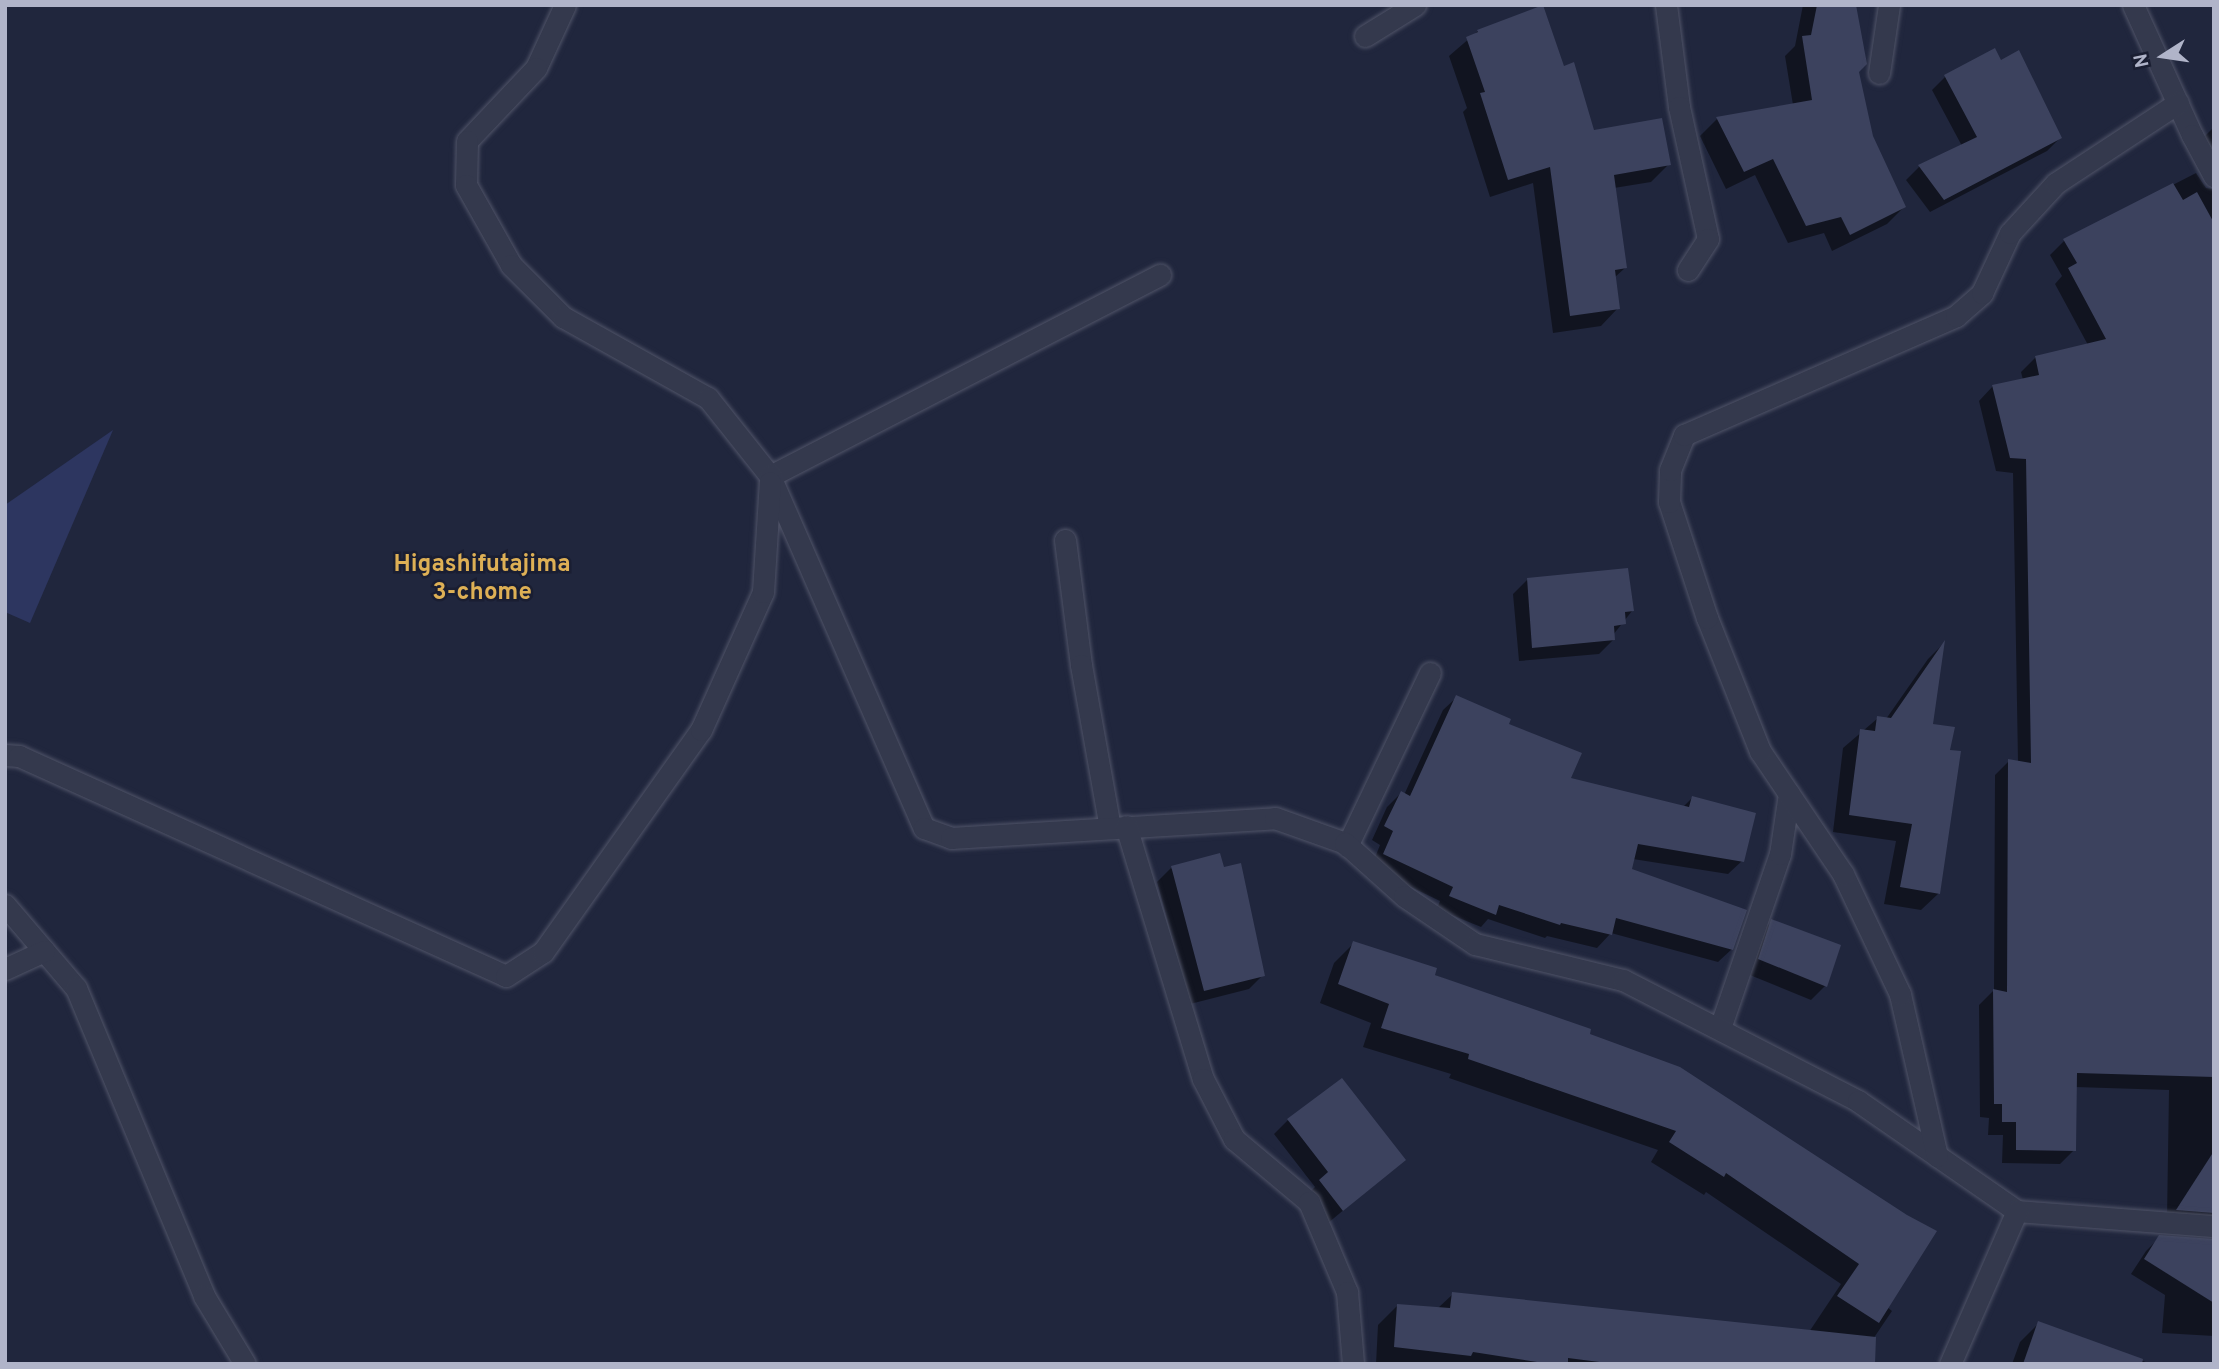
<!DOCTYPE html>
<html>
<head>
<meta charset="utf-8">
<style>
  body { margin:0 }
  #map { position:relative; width:2219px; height:1369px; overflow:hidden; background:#20263d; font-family:Overpass,sans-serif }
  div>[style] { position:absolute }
  .water>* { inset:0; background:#2d3660 }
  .shadow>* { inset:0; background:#0007 }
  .building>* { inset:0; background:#3c425e }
  .roads { filter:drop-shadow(0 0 2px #505468) drop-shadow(0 0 2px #505468) }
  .lane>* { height:21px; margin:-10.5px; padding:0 10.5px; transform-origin:10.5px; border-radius:10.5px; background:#34394d }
  .street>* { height:21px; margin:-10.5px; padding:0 10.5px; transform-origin:10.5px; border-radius:10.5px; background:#34394d }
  span { translate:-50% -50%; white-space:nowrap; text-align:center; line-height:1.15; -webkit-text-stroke:5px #1a1e32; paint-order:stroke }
  .neighbourhood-label { font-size:24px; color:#deb055; font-weight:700 }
  .frame { position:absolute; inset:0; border:7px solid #b0b4c9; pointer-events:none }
  .north { position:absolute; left:2128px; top:21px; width:70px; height:70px; -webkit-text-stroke:5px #1a1e32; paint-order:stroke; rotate:258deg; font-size:19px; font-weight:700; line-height:28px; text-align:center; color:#b0b4c9 }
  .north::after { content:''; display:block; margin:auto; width:24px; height:32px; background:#b0b4c9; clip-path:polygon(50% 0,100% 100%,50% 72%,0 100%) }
</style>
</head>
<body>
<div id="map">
  <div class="water">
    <div style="clip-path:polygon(113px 430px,30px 623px,5px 612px,5px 505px)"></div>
  </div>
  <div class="shadow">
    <div style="clip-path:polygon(1803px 5px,1855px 5px,1857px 72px,1871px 137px,1904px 207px,1887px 224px,1832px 251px,1824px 233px,1788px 243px,1755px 175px,1726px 189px,1700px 136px,1717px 119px,1793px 105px,1785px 56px,1795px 46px)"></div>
    <div style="clip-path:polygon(1478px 31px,1563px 68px,1592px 132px,1669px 164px,1651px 182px,1614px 188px,1625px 268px,1614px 278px,1618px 308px,1601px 326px,1553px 333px,1533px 183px,1490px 197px,1463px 112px,1467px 108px,1449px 56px)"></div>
    <div style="clip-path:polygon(2001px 63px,2060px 138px,2047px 151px,1930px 212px,1906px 180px,1919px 167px,1962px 146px,1932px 90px,1945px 77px)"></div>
    <div style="clip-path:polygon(2214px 127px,2214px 156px,2204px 137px)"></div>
    <div style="clip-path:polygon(2214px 167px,2214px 1336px,2162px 1333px,2165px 1295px,2131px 1274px,2146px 1251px,2160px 1237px,2213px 1241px,2208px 1230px,2167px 1218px,2169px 1090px,2075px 1087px,2074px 1150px,2060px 1164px,2002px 1163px,2003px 1135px,1988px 1135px,1989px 1118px,1980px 1117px,1979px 1005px,1994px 990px,1995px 775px,2009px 761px,2018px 762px,2013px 473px,1996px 471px,1979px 401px,1993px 386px,2023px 380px,2021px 372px,2036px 357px,2088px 345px,2055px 284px,2062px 276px,2050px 255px,2064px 241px,2196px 173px,2206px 188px,2213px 189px,2206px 174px)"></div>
    <div style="clip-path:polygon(1527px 580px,1632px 611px,1613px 635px,1613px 640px,1599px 654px,1519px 661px,1513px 594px)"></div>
    <div style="clip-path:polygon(1943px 644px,1931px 725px,1948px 751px,1939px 893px,1921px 910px,1884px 904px,1896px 841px,1833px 832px,1843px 748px,1878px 718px,1886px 719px,1928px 659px)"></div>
    <div style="clip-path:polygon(1457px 697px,1507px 725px,1569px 779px,1683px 807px,1692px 798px,1742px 861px,1728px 874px,1633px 859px,1630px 870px,1732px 949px,1718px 962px,1611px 933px,1597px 948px,1547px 936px,1545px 938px,1488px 919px,1481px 927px,1437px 909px,1440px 901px,1371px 868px,1380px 845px,1372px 840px,1387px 807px,1401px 793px,1404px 795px,1443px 710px)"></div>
    <div style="clip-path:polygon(1171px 868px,1263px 975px,1249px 989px,1190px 1004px,1157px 882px)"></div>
    <div style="clip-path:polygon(1772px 921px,1825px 986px,1811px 1000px,1745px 973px,1758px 935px)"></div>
    <div style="clip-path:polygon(1354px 943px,1587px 1035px,1906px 1216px,1887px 1307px,1892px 1311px,1869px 1345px,1868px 1364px,1376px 1364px,1378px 1325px,1397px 1306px,1438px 1308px,1453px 1294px,1809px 1332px,1841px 1284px,1706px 1192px,1704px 1195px,1651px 1162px,1658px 1150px,1449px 1078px,1451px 1074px,1363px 1047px,1371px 1023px,1320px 1003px,1334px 963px)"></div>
    <div style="clip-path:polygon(1288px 1120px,1404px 1160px,1328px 1223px,1307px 1195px,1315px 1187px,1274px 1134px)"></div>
    <div style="clip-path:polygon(2039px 1323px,2151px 1364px,2012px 1364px,2020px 1342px)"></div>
  </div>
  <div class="building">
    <div style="clip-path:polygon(1543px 5px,1564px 66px,1574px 62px,1594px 130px,1662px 118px,1671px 165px,1614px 175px,1627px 268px,1615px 270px,1620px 309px,1570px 316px,1550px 167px,1508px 180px,1480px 93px,1485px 92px,1466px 37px,1478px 32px,1477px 30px)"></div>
    <div style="clip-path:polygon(1817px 5px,1856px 5px,1867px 64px,1859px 72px,1873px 136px,1906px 207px,1850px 235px,1841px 217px,1806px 226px,1773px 159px,1744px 172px,1716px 117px,1812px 100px,1802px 36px,1811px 35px)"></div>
    <div style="clip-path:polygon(1995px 48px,2001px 60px,2019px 50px,2062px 138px,1944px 200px,1918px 165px,1977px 137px,1944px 75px)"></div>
    <div style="clip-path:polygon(2173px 183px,2183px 200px,2197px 192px,2214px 223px,2214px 1077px,2077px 1073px,2076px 1151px,2016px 1150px,2016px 1122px,2002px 1122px,2002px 1104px,1994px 1104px,1993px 989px,2007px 992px,2008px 759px,2031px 763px,2026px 459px,2010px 458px,1992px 385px,2039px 375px,2035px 356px,2106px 339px,2068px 268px,2077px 263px,2063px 239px)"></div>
    <div style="clip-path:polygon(1628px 568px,1634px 611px,1625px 612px,1626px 624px,1614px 626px,1615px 640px,1532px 648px,1527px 578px)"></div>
    <div style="clip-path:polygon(1945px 640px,1933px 724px,1955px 727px,1950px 750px,1961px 751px,1940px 894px,1900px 887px,1912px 824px,1849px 815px,1860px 729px,1875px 731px,1877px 716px,1891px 718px)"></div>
    <div style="clip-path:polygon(1456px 695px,1511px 719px,1509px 724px,1582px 753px,1571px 778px,1689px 807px,1692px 796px,1756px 813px,1744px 862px,1638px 844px,1632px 869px,1747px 910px,1733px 950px,1616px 918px,1612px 935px,1561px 923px,1560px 925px,1499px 905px,1496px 915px,1449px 896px,1453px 887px,1383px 854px,1393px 831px,1384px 826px,1401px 791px,1410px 796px)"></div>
    <div style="clip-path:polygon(1220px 853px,1224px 867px,1241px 863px,1265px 976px,1204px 991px,1171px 866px)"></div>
    <div style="clip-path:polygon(1771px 919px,1841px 945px,1827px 987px,1758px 959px)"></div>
    <div style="clip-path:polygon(1353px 941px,1437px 968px,1435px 975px,1591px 1029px,1590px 1034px,1680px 1067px,1907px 1215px,1937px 1231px,1879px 1323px,1837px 1296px,1859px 1264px,1726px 1173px,1724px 1177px,1669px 1142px,1676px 1131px,1468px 1059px,1469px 1054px,1381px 1028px,1389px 1004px,1338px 984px)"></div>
    <div style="clip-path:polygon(1342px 1078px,1406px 1160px,1343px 1211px,1319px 1180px,1328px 1172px,1287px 1119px)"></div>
    <div style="clip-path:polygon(2214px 1151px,2214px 1213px,2176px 1210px)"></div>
    <div style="clip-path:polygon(2159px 1235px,2214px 1239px,2214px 1303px,2144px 1259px)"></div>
    <div style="clip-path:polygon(1452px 1292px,1876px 1337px,1875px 1364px,1615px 1364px,1568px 1358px,1568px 1364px,1550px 1364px,1473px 1352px,1471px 1356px,1394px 1347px,1397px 1304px,1450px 1308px)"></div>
    <div style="clip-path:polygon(2038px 1321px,2143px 1359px,2142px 1364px,2023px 1364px)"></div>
  </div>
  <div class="roads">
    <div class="lane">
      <div style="left:1666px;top:5px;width:103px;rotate:82.7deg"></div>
      <div style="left:1679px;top:107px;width:135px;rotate:77.6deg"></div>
      <div style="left:1708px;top:239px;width:37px;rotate:123deg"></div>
      <div style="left:1365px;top:36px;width:59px;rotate:-31.8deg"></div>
      <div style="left:1879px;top:73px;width:69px;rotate:-81.6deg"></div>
      <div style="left:770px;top:476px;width:439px;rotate:-27.3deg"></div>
      <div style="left:1065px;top:540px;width:126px;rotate:82.7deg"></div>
      <div style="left:1081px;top:665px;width:165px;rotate:79.9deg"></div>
      <div style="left:1347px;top:846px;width:192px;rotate:-64.4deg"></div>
      <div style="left:1720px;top:1028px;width:184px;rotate:-71deg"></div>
      <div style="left:1780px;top:854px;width:61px;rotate:-81.5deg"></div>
    </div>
    <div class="street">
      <div style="left:565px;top:5px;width:69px;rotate:114.7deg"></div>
      <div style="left:536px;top:68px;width:100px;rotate:133.4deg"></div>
      <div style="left:467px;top:141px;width:44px;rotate:91.3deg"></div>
      <div style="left:466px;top:185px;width:92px;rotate:60.6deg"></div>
      <div style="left:511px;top:265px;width:74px;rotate:45deg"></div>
      <div style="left:563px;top:317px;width:166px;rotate:29.2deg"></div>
      <div style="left:708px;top:398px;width:100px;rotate:51.5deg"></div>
      <div style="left:770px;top:476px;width:384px;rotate:66.4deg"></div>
      <div style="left:924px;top:828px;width:29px;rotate:20deg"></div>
      <div style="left:951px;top:838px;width:325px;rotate:-3.5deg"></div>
      <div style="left:1275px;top:818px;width:74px;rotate:19.7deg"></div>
      <div style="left:1345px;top:843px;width:79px;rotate:41.9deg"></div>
      <div style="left:1404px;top:896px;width:86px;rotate:34.1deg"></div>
      <div style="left:1475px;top:944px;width:152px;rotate:13.7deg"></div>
      <div style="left:1623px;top:980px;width:264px;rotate:27.2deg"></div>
      <div style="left:1858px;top:1101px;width:193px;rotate:34.7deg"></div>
      <div style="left:2017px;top:1211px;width:198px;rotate:4.4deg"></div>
      <div style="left:2133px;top:5px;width:143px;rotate:65.6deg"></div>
      <div style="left:2192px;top:135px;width:47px;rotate:61.8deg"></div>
      <div style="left:5px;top:755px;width:14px;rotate:4deg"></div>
      <div style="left:19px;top:756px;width:534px;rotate:24.31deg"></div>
      <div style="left:506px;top:976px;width:44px;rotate:-33deg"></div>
      <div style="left:543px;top:952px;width:272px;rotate:-54.6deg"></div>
      <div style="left:701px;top:730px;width:151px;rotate:-65.8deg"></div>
      <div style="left:763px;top:592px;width:110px;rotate:-86.4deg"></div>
      <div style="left:1126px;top:826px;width:264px;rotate:73.1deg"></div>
      <div style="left:1203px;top:1079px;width:68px;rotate:62.7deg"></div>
      <div style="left:1234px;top:1139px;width:98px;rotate:40deg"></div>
      <div style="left:1309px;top:1202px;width:98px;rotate:67.1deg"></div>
      <div style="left:1347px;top:1292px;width:72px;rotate:85.2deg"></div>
      <div style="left:5px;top:905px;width:109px;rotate:49.5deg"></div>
      <div style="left:76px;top:988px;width:334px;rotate:67.4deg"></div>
      <div style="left:204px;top:1296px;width:79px;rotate:58.9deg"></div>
      <div style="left:5px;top:969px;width:43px;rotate:-24.8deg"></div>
      <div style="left:1937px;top:1156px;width:166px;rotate:-102.9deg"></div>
      <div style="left:1900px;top:994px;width:133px;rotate:-115.4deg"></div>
      <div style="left:1843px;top:874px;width:148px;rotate:-124deg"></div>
      <div style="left:1760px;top:751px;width:143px;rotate:-111.7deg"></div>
      <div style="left:1707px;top:618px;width:122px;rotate:-108.1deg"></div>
      <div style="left:1669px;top:502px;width:32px;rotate:-88deg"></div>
      <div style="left:1670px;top:470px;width:38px;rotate:-68deg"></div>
      <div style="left:1684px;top:435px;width:297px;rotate:-23.6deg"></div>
      <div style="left:1956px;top:316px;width:35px;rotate:-41deg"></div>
      <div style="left:1982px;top:293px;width:66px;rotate:-65deg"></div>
      <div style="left:2010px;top:233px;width:68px;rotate:-47.4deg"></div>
      <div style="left:2056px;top:183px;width:146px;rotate:-33.3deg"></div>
      <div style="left:1950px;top:1364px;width:167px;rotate:-66.4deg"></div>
    </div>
  </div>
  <div class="neighbourhood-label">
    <span style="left:482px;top:580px">Higashifutajima<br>3-chome</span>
  </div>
  <div class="frame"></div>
  <div class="north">N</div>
</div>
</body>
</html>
